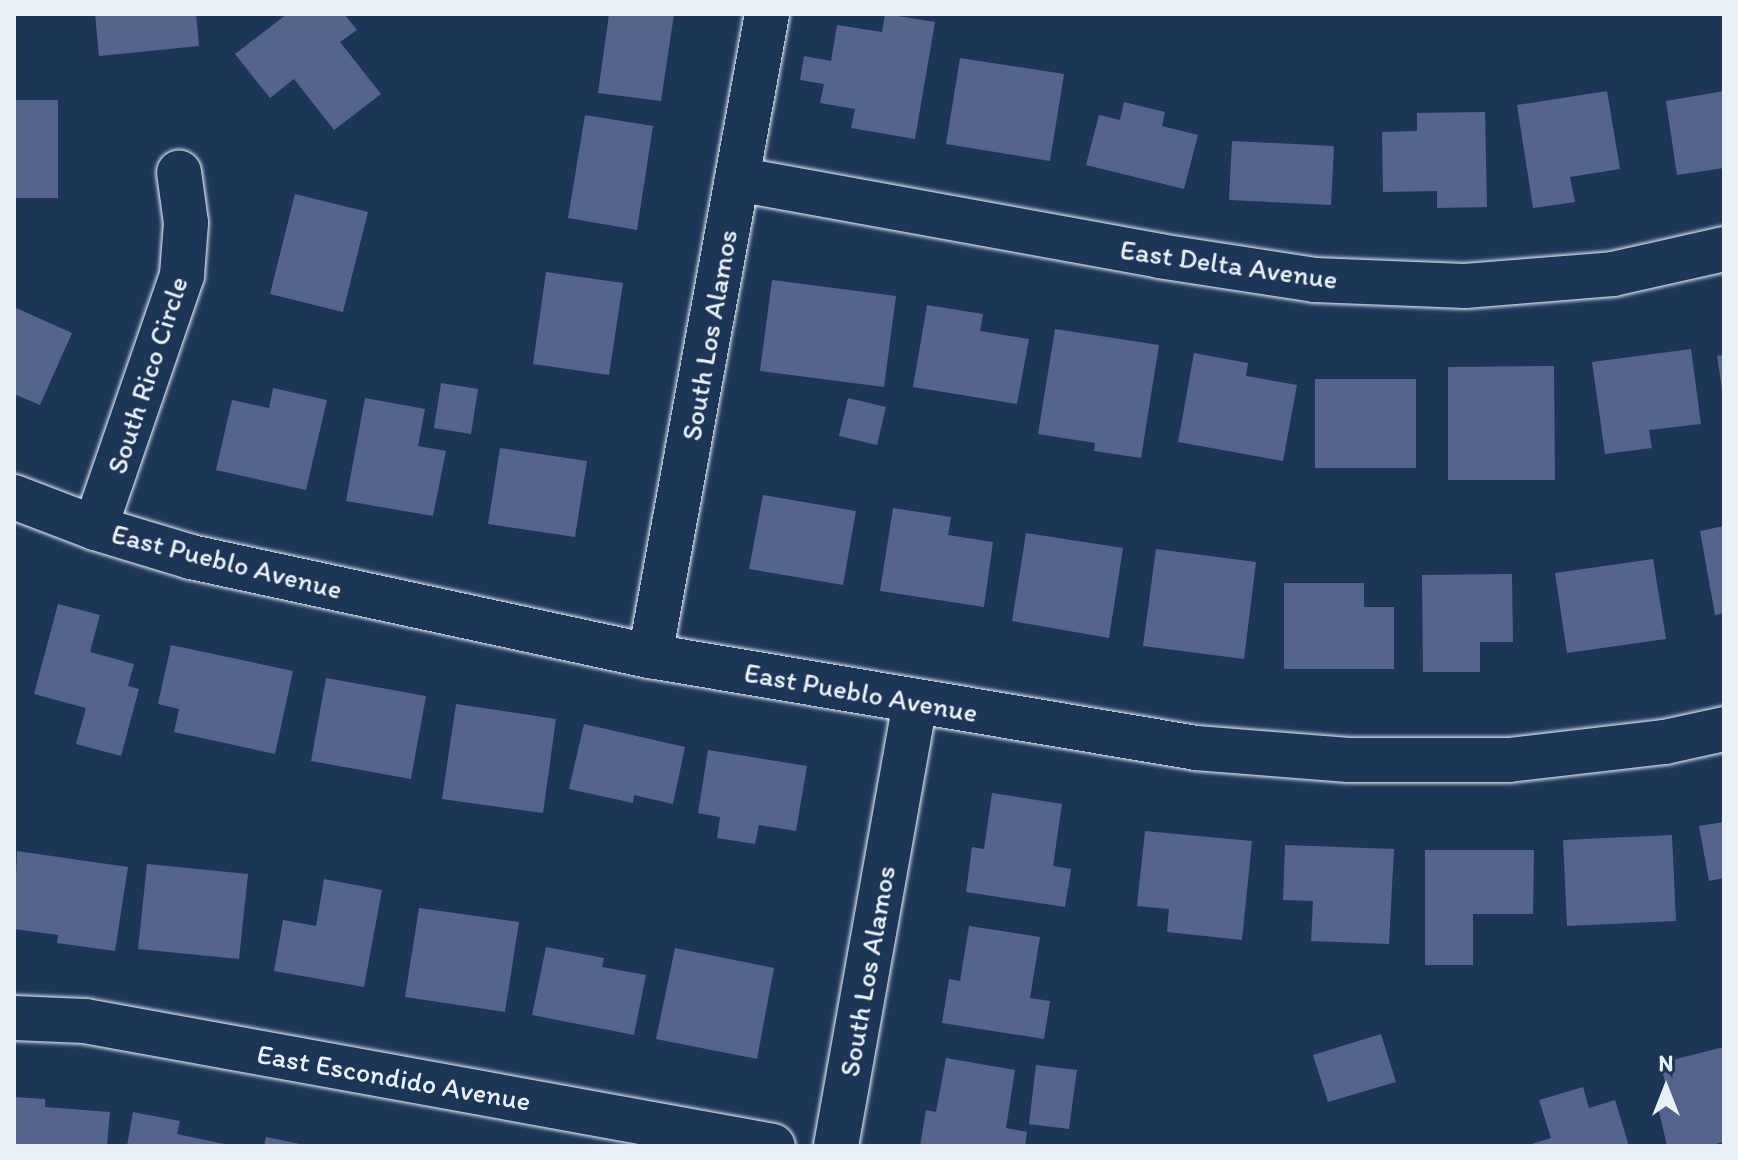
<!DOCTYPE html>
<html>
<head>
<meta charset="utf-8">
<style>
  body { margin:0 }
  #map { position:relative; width:1738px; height:1160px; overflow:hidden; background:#1d3557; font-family:Itim,sans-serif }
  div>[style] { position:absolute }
  .building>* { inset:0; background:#55648c }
  .roads { filter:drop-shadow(0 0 2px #e8f1f8) drop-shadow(0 0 2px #e8f1f8) }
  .minor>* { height:44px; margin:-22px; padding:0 22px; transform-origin:22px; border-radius:22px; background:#1d3557 }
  span { translate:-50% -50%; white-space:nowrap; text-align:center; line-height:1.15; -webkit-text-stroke:7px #1d3557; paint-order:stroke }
  .street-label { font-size:28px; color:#e8f1f8 }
  .frame { position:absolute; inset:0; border:16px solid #e8f1f8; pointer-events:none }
  .north { position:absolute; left:1626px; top:1048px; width:80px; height:80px; -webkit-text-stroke:6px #1d3557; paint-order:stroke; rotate:0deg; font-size:22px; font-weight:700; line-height:32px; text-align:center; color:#e8f1f8 }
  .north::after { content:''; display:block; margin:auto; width:28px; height:36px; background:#e8f1f8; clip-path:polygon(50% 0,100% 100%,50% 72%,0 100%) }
</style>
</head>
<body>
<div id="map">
  <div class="building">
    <div style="clip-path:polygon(95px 14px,196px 14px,199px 46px,99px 56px)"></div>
    <div style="clip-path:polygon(287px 14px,344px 14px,357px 30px,340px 42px,381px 94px,334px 130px,294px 79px,270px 98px,235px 54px)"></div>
    <div style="clip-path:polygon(609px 14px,674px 14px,661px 101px,598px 93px)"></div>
    <div style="clip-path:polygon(885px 14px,935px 22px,915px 139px,851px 128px,855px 109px,820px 103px,824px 84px,800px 80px,804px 56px,831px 61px,837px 25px,882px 32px)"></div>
    <div style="clip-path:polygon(960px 58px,1064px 74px,1050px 161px,946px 144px)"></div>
    <div style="clip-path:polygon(1607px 91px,1620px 169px,1570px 177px,1575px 202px,1533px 208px,1517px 105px)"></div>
    <div style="clip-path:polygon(1724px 91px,1724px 168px,1677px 175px,1666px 101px)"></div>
    <div style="clip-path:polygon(14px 100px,58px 100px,58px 198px,14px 198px)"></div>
    <div style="clip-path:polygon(1124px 102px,1165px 112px,1162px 126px,1198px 135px,1184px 189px,1086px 165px,1099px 115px,1120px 120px)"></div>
    <div style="clip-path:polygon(1485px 112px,1487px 207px,1437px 208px,1437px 191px,1383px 192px,1382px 132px,1417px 131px,1417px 113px)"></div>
    <div style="clip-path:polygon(585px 115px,653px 126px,637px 230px,568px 218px)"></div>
    <div style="clip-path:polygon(1232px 141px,1334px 146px,1331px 205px,1229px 200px)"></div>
    <div style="clip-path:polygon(295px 194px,368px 212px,343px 312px,270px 294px)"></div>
    <div style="clip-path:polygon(546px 272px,623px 283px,609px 375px,533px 364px)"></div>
    <div style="clip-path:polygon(772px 280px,896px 296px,884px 387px,760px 371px)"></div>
    <div style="clip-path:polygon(927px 305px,983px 314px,980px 331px,1029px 339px,1017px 404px,913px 387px)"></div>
    <div style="clip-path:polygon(14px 307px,72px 333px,40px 405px,14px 394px)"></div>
    <div style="clip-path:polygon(1055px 329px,1159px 345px,1141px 458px,1094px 451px,1095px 443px,1038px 434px)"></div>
    <div style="clip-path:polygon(1691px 349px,1701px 424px,1649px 430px,1652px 448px,1605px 454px,1592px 362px)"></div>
    <div style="clip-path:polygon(1194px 353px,1248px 363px,1246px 376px,1297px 385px,1283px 461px,1178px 442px)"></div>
    <div style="clip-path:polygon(1724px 355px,1724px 389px,1722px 389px,1717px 356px)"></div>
    <div style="clip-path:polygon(1554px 366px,1555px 480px,1448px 480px,1448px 367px)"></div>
    <div style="clip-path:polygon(1315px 379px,1416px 379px,1416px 468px,1315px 468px)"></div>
    <div style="clip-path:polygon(441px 383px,478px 389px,471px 434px,434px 428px)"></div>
    <div style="clip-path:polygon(273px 388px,327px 400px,306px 490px,216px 470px,232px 400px,269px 408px)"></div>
    <div style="clip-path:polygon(365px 398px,425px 409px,418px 446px,446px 451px,433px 516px,346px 501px)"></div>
    <div style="clip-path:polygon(848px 398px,886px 407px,877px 445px,839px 436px)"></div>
    <div style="clip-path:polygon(500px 448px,587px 461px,575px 537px,488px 524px)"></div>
    <div style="clip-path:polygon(763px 495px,856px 511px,843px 585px,749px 569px)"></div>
    <div style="clip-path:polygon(893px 508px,951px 517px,948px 535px,993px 542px,984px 607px,880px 591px)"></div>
    <div style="clip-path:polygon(1724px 526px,1724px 613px,1715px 615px,1700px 531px)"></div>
    <div style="clip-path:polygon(1026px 533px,1123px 548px,1109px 638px,1012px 621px)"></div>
    <div style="clip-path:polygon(1156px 549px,1256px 562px,1244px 659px,1143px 646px)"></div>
    <div style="clip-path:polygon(1653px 559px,1666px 639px,1567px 653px,1555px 573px)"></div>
    <div style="clip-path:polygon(1512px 574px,1513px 642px,1480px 642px,1480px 672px,1423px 672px,1422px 575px)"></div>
    <div style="clip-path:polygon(1284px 583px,1364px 583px,1364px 607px,1394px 607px,1394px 669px,1284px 669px)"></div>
    <div style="clip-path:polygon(58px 604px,100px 615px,90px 652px,134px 664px,128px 686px,139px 689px,121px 756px,76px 744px,86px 708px,34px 694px)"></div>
    <div style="clip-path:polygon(171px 645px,293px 671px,275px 754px,174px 732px,179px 709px,158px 704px)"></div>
    <div style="clip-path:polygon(326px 678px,426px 696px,411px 779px,311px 761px)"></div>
    <div style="clip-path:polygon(456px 704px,556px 719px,543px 813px,442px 799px)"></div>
    <div style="clip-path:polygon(584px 724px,685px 747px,673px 804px,634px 795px,633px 803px,569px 789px)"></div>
    <div style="clip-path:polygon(708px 750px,807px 766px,796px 831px,759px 825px,755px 844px,717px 838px,720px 817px,698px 813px)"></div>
    <div style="clip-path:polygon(992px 793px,1062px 804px,1053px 866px,1071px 869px,1065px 907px,966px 892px,972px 847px,984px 849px)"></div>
    <div style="clip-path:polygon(1724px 822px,1724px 878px,1709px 881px,1699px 826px)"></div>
    <div style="clip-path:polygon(1145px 831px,1252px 841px,1242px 940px,1167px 932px,1169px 909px,1137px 906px)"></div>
    <div style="clip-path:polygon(1672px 835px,1676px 921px,1567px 926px,1563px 840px)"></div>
    <div style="clip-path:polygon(1285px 845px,1394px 849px,1389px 944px,1311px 941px,1313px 901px,1283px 900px)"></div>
    <div style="clip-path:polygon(1425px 850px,1534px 850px,1533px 914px,1473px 914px,1473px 965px,1425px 965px)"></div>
    <div style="clip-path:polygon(17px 851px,128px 867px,115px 951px,57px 943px,58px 935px,14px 929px)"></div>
    <div style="clip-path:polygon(147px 864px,248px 874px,239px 959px,138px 949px)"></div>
    <div style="clip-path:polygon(324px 879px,382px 890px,364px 987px,274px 971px,283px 920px,316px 926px)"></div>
    <div style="clip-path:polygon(419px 908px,519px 922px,505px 1012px,405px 997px)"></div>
    <div style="clip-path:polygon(969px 926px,1040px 937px,1030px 998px,1050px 1001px,1044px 1039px,942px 1023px,949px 979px,960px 981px)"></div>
    <div style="clip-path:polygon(546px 947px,604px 958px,602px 967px,646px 975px,634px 1035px,532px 1015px)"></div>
    <div style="clip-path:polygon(675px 948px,774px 968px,757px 1059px,656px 1039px)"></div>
    <div style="clip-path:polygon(1381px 1034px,1396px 1082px,1328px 1102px,1313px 1055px)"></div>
    <div style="clip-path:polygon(1724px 1047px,1724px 1142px,1707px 1146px,1667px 1146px,1657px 1103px,1670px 1100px,1660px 1063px)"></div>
    <div style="clip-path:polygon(946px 1058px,1015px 1070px,1006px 1128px,1027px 1132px,1025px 1146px,920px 1146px,926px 1110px,936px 1112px)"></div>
    <div style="clip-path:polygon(1036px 1065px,1077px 1070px,1069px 1129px,1029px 1124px)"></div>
    <div style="clip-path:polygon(1583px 1087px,1589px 1108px,1615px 1100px,1629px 1146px,1525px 1146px,1551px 1138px,1539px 1100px)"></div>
    <div style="clip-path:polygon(14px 1097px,45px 1099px,45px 1107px,110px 1112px,107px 1146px,14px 1146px)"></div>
    <div style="clip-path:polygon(133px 1112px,180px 1121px,177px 1134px,234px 1146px,127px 1146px)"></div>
    <div style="clip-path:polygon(266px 1137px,305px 1145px,304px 1146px,264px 1146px)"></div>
  </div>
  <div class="roads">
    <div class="minor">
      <div style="left:737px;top:179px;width:429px;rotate:10.3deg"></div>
      <div style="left:1159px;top:256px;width:158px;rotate:8.7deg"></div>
      <div style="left:1315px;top:280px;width:150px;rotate:2.3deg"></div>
      <div style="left:1465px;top:286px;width:148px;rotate:-4.6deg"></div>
      <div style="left:1613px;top:274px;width:114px;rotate:-12.7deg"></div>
      <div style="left:14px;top:497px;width:87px;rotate:20.9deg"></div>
      <div style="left:95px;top:528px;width:100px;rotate:16.8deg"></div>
      <div style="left:191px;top:557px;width:470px;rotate:12.2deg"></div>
      <div style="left:650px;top:656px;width:554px;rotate:9.56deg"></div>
      <div style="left:1196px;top:748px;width:153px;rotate:4.5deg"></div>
      <div style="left:1349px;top:760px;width:160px"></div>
      <div style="left:1509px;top:760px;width:157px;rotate:-6.6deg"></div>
      <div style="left:1665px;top:742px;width:60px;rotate:-12.4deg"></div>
      <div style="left:95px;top:528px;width:268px;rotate:-71deg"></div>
      <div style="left:182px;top:275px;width:52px;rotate:-85.6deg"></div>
      <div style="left:186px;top:223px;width:51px;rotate:-97.8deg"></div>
      <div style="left:650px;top:656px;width:653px;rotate:-79.67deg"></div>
      <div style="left:14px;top:1018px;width:71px;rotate:2.4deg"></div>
      <div style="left:85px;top:1021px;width:699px;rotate:10.3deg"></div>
      <div style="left:836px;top:1146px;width:451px;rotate:-79.9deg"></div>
    </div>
  </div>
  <div class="street-label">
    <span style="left:1229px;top:264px;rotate:8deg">East Delta Avenue</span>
    <span style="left:709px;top:335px;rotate:-80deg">South Los Alamos</span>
    <span style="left:147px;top:375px;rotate:-72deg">South Rico Circle</span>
    <span style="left:227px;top:561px;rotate:14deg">East Pueblo Avenue</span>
    <span style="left:861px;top:692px;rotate:10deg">East Pueblo Avenue</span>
    <span style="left:867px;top:971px;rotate:-80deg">South Los Alamos</span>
    <span style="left:394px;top:1077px;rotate:10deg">East Escondido Avenue</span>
  </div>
  <div class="frame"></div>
  <div class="north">N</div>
</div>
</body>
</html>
